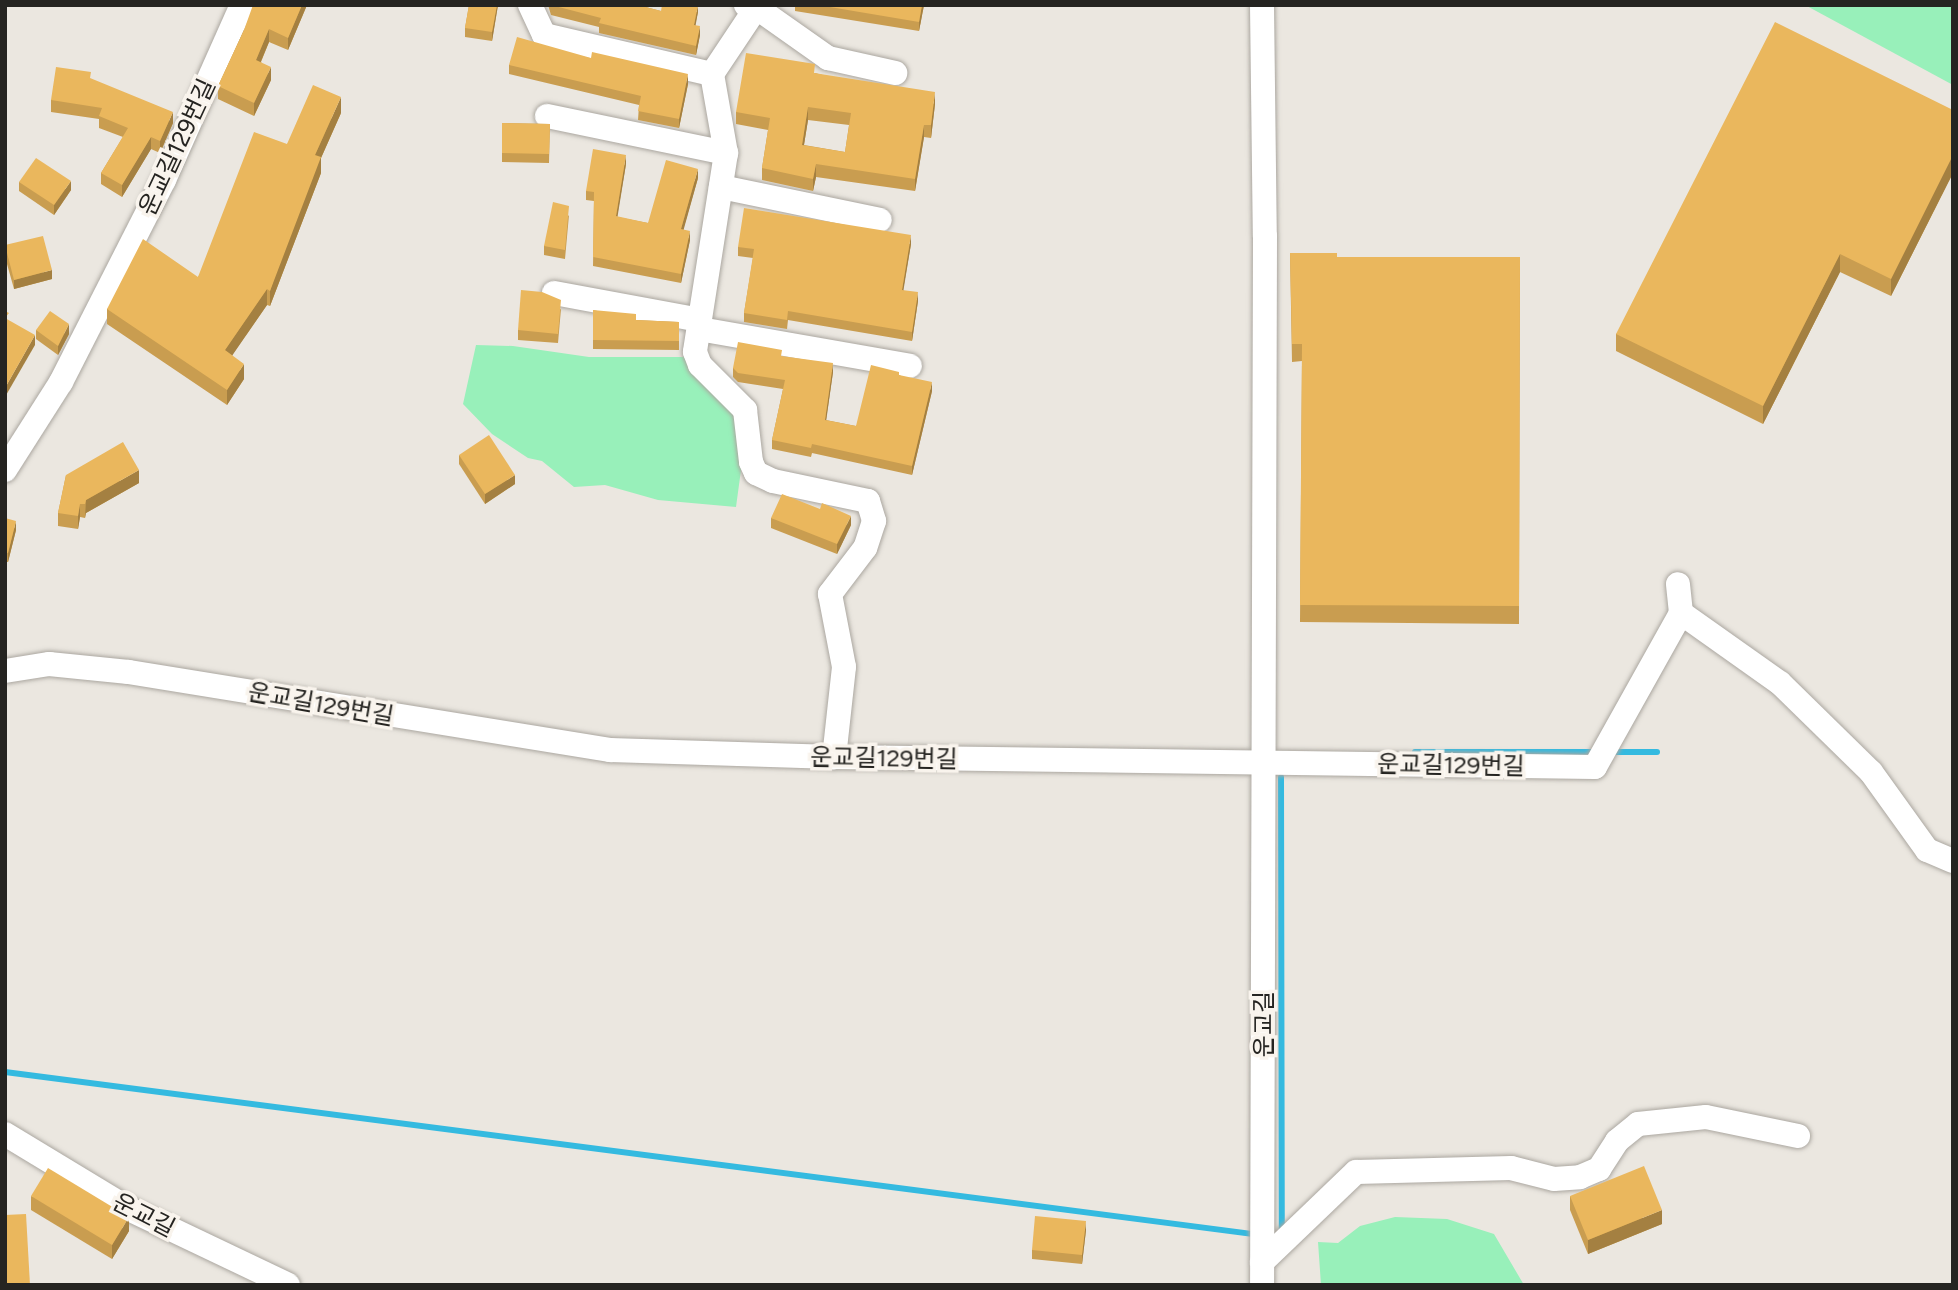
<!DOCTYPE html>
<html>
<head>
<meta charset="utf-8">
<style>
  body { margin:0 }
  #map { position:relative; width:1958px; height:1290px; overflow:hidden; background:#ebe7e0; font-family:Figtree,"Noto Sans KR",sans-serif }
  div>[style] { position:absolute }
  .green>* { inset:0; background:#98f0ba }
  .stream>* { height:6px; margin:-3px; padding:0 3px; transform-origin:3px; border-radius:3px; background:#34bae0 }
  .roads { filter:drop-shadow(0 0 2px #aba7a0) drop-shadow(0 0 2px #aba7a0) }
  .street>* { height:24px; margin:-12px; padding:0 12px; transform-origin:12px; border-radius:12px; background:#fff }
  .wall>* { inset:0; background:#c99d50 }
  .shaded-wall>* { inset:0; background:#a48041 }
  .building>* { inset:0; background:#eab75d }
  span { translate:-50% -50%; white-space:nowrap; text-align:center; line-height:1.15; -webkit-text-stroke:7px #f9f4ed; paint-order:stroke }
  .street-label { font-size:24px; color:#252421 }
  .frame { position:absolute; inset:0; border:7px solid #252421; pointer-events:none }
</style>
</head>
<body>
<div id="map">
  <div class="green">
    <div style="clip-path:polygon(1805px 5px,1953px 5px,1953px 85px)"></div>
    <div style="clip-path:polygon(476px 345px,513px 346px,589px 357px,686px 357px,731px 409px,744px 448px,736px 507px,658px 500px,605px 485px,574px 487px,542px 461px,528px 458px,492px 434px,463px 404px)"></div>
    <div style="clip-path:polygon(1395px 1217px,1447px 1219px,1494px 1234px,1524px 1285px,1321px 1285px,1318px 1242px,1338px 1243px,1360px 1226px)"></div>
  </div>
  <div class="stream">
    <div style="left:1415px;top:752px;width:176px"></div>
    <div style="left:1616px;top:752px;width:41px"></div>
    <div style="left:1281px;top:777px;width:456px;rotate:89.9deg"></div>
    <div style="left:5px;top:1072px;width:1257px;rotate:7.4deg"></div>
  </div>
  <div class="roads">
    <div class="street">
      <div style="left:530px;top:5px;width:33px;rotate:65deg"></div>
      <div style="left:544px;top:35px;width:172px;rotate:13.1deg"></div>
      <div style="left:746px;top:5px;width:11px;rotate:15deg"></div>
      <div style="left:757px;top:8px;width:87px;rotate:35.2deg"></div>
      <div style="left:828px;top:58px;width:69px;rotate:12.6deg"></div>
      <div style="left:758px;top:5px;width:83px;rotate:123.7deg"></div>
      <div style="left:712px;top:74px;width:80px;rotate:80deg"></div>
      <div style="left:726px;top:153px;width:201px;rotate:98.9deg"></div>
      <div style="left:695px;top:352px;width:14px;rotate:69deg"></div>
      <div style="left:700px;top:365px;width:64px;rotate:45deg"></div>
      <div style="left:745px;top:410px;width:52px;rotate:83.4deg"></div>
      <div style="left:751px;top:462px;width:12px;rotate:66deg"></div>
      <div style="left:756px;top:473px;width:19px;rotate:25deg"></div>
      <div style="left:773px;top:481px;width:97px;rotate:11.9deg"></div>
      <div style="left:868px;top:501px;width:21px;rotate:73deg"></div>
      <div style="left:874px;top:521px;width:28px;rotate:108deg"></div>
      <div style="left:865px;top:548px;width:58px;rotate:127.3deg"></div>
      <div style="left:830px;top:594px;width:74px;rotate:79.1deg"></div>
      <div style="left:844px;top:667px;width:91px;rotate:96.3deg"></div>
      <div style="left:1262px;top:5px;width:231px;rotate:89.3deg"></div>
      <div style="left:1265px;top:236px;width:1049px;rotate:90.16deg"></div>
      <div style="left:547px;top:116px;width:183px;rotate:11.7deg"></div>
      <div style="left:721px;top:187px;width:162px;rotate:11.7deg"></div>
      <div style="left:554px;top:293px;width:148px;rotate:10.5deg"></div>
      <div style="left:699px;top:329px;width:214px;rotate:9.9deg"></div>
      <div style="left:5px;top:470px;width:104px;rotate:-57.5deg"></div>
      <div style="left:61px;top:382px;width:227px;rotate:-63deg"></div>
      <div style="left:164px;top:180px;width:192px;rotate:-66deg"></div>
      <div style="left:1681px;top:613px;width:121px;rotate:35.3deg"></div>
      <div style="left:1780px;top:683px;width:127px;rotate:44.4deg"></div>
      <div style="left:1871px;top:772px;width:96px;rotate:54.3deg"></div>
      <div style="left:1927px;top:850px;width:28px;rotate:23deg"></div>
      <div style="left:5px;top:671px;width:45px;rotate:-9deg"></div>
      <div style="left:49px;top:664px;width:80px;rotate:5.7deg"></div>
      <div style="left:129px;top:672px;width:487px;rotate:9.2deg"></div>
      <div style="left:610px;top:750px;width:224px;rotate:1.8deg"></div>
      <div style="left:834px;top:757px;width:761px;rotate:0.75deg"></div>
      <div style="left:1595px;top:767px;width:176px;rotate:-60.8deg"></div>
      <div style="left:1681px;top:613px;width:29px;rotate:-96deg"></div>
      <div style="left:5px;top:1134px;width:145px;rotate:31.2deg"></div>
      <div style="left:129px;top:1209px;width:176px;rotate:25.5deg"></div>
      <div style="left:1262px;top:1262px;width:130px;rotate:-43.8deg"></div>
      <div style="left:1356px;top:1172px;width:155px;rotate:-1.5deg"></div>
      <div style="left:1511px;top:1168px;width:44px;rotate:14.3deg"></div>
      <div style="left:1554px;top:1179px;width:26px;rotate:-4deg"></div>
      <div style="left:1580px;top:1177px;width:21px;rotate:-23deg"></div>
      <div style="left:1599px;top:1169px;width:33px;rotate:-57deg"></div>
      <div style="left:1617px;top:1141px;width:27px;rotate:-39deg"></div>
      <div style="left:1638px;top:1124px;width:68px;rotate:-5.9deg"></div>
      <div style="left:1706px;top:1117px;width:94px;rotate:11.7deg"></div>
    </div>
  </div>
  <div class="wall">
    <div style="clip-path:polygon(307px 5px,288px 50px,269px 42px,261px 62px,271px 80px,254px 116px,218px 99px,218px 86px,244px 30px)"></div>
    <div style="clip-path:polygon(469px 5px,498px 5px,492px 41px,465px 37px,465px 28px)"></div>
    <div style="clip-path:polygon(548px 5px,638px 5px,661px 11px,698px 12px,695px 25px,700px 35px,696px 55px,599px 33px,599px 27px,551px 15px)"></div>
    <div style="clip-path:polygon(795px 5px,924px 5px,919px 31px,795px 11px)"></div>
    <div style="clip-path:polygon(591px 58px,688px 84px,679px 128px,638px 120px,639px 105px,509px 74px,509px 65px)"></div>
    <div style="clip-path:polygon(evenodd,815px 73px,935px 104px,931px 138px,924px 137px,915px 191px,816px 177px,813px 191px,762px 180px,762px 168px,768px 130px,736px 124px,736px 112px,815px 73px,808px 120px,849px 125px,845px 152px,804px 145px,808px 120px)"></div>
    <div style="clip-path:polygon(91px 79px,173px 123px,160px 153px,151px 149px,122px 197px,101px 184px,101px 173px,123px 137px,99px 128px,99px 119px,51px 112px,51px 100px)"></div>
    <div style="clip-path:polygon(1953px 110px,1953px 173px,1891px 296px,1840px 272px,1763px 424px,1616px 351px,1616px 334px)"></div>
    <div style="clip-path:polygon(341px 113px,321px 158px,321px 173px,270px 306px,267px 305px,232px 355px,244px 379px,227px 405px,107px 324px,107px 309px,198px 277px,287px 144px)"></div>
    <div style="clip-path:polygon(502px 123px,550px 124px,549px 163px,502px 162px)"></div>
    <div style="clip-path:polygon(626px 164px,617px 217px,648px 223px,698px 178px,683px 230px,690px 240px,681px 283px,593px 266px,594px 201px,586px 200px,586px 191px)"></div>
    <div style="clip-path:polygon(19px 182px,71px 190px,54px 215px,19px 191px)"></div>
    <div style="clip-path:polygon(569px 215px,565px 259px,544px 255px,544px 246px)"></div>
    <div style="clip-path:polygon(911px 244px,903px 290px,918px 301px,912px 341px,788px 320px,787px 329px,744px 322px,744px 313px,753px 258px,738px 256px,738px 247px)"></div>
    <div style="clip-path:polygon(5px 245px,52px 279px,14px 289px,5px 257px)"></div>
    <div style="clip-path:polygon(1290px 253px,1337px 257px,1520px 257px,1519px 624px,1300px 622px,1302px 361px,1292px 362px)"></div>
    <div style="clip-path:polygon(561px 309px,558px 343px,518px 340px,518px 330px)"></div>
    <div style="clip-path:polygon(593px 310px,636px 320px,679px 322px,679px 350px,593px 349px)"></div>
    <div style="clip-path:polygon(36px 330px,69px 334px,58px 355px,36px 339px)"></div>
    <div style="clip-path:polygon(782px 357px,833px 372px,826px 420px,856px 426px,899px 375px,932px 391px,912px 475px,812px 453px,811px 457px,772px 449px,772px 440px,783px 389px,738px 382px,733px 377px,733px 368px)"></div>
    <div style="clip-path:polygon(459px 455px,515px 484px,485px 504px,459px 464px)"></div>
    <div style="clip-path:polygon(66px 475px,139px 483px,86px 513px,85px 518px,80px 517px,78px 529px,58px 526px,58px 513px)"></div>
    <div style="clip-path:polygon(5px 518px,16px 530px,8px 562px,5px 562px)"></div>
    <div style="clip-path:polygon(771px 518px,851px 525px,837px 554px,771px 528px)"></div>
    <div style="clip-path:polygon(31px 1196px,129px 1231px,112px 1259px,31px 1210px)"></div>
    <div style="clip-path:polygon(1570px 1196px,1662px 1224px,1588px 1254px,1570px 1210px)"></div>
    <div style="clip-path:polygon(1086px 1230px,1082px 1264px,1032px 1259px,1032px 1250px)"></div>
  </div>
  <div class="shaded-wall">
    <div style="clip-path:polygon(302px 5px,307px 5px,288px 50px,288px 38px)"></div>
    <div style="clip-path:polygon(497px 5px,498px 5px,492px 41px,492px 32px)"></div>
    <div style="clip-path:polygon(698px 5px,698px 12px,694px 34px,694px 25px)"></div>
    <div style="clip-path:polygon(922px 5px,924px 5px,919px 31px,919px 22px)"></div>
    <div style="clip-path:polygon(700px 26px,700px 35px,696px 55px,696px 46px)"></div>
    <div style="clip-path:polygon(269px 29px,269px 42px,256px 73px,256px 60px)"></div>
    <div style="clip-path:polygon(271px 67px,271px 80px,254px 116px,254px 103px)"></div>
    <div style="clip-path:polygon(688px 74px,688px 84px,679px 128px,679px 119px)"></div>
    <div style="clip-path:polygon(935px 92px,935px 104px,931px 138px,931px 125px)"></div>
    <div style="clip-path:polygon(341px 97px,341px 113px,321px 158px,321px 173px,270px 306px,270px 291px,315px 155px)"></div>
    <div style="clip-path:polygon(808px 107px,808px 120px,802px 157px,802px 145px)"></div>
    <div style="clip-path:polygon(173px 112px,173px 123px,160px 153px,160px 141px)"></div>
    <div style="clip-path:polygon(924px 125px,924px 137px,915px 191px,915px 179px)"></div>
    <div style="clip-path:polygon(151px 137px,151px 149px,122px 197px,122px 185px)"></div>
    <div style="clip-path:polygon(626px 155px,626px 164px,616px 226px,616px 216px)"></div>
    <div style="clip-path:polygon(1953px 155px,1953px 173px,1891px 296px,1891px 279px)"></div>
    <div style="clip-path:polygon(816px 164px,816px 177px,813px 191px,813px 179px)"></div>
    <div style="clip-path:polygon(698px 169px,698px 178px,681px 239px,681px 229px)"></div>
    <div style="clip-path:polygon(71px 181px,71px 190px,54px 215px,54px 205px)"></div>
    <div style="clip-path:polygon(690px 231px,690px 240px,681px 283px,681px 274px)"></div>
    <div style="clip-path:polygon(911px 235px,911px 244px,902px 299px,902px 290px)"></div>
    <div style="clip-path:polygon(1840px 254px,1840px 272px,1763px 424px,1763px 406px)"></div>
    <div style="clip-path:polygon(52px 270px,52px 279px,14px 289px,14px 280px)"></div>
    <div style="clip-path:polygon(267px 289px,267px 305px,225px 366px,225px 350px)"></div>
    <div style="clip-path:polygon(918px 292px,918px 301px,912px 341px,912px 332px)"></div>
    <div style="clip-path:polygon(69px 324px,69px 334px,58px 355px,58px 346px)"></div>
    <div style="clip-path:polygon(35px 335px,35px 345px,5px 397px,5px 388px)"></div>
    <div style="clip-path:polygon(833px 363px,833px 372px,825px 429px,825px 420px)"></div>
    <div style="clip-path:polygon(244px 364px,244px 379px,227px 405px,227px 390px)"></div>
    <div style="clip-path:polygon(932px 382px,932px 391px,912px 475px,912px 466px)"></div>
    <div style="clip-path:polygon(139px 470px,139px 483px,86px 513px,85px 518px,86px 500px)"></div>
    <div style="clip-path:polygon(515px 475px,515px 484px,485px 504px,485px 494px)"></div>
    <div style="clip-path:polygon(80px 504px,80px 517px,78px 529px,78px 516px)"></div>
    <div style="clip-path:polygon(851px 516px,851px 525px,837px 554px,837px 544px)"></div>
    <div style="clip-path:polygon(16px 521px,16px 530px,8px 562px,8px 553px)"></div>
    <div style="clip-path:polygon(1662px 1210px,1662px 1224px,1588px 1254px,1588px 1240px)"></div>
    <div style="clip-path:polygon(129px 1217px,129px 1231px,112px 1259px,112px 1245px)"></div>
    <div style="clip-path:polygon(1086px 1221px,1086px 1230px,1082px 1264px,1082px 1255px)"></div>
  </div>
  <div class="building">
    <div style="clip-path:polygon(253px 5px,302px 5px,288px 38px,269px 29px,256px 60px,271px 67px,254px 103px,218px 86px,244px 30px)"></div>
    <div style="clip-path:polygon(469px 5px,497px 5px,492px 32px,465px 28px)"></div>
    <div style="clip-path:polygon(551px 5px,638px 5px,661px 11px,662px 5px,698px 5px,694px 25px,700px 26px,696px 46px,599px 23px,601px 18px)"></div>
    <div style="clip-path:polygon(818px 5px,922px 5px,919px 22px)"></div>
    <div style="clip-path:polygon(1775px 22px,1953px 110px,1953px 155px,1891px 279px,1840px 254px,1763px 406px,1616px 334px)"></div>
    <div style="clip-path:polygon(517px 37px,591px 58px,592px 52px,688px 74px,679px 119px,638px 111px,641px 96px,509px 65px)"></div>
    <div style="clip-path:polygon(evenodd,746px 53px,815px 64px,814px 73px,935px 92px,931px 125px,924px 125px,915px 179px,816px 164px,813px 179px,762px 168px,770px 118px,736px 112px,746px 53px,808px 107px,851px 113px,845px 152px,802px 145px,808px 107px)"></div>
    <div style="clip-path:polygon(56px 67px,91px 72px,90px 78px,173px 112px,160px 141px,151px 137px,122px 185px,101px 173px,128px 128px,99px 116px,102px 108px,51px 100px)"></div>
    <div style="clip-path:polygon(313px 85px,341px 97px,315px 155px,321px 157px,270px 291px,267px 289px,225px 350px,244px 364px,227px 390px,107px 309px,143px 239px,198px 277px,254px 132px,287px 144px)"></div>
    <div style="clip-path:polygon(502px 123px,550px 124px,549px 154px,502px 153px)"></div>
    <div style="clip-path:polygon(593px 149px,626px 155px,616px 216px,648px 223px,666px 160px,698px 169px,681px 229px,690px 231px,681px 274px,593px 257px,594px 192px,586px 191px)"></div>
    <div style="clip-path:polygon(36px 158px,71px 181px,54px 205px,19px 182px)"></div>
    <div style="clip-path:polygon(553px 202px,569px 206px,565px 250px,544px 246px)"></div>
    <div style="clip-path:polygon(744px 208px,911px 235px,902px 290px,918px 292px,912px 332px,788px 311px,787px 320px,744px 313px,754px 249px,738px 247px)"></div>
    <div style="clip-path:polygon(43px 236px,52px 270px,14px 280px,5px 245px)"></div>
    <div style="clip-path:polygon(1290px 253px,1337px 253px,1337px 257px,1520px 257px,1519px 606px,1300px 605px,1302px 344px,1292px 344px)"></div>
    <div style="clip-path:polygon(521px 290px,542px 292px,561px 300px,558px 334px,518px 330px)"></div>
    <div style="clip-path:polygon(593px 310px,636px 314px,636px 320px,679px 322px,679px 341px,593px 340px)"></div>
    <div style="clip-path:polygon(5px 311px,9px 313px,5px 318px,35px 335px,5px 388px)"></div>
    <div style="clip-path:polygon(50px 311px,69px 324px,58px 346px,36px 330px)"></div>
    <div style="clip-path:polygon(738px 342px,782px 350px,781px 356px,833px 363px,825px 420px,856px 426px,871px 365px,899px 372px,899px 375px,932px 382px,912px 466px,812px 444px,811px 448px,772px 440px,785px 380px,738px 373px,733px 368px)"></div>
    <div style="clip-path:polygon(489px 435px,515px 475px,485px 494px,459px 455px)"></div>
    <div style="clip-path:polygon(123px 442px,139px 470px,86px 500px,85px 504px,80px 504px,78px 516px,58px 513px,66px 475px)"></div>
    <div style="clip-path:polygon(782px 494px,820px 509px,822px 503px,851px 516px,837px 544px,771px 518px)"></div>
    <div style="clip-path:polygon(5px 518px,16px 521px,8px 553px,5px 553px)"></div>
    <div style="clip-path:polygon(1644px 1166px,1662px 1210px,1588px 1240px,1570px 1196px)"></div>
    <div style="clip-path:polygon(48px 1168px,129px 1217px,112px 1245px,31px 1196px)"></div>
    <div style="clip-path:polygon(26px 1214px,30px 1285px,5px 1285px,5px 1215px)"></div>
    <div style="clip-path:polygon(1035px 1216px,1086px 1221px,1082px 1255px,1032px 1250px)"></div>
  </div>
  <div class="street-label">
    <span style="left:177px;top:147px;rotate:-65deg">운교길129번길</span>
    <span style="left:321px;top:704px;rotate:10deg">운교길129번길</span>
    <span style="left:884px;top:758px;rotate:1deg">운교길129번길</span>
    <span style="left:1451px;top:765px;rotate:1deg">운교길129번길</span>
    <span style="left:1264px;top:1024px;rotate:-90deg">운교길</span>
    <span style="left:144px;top:1215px;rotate:27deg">운교길</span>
  </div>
  <div class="frame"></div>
</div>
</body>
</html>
